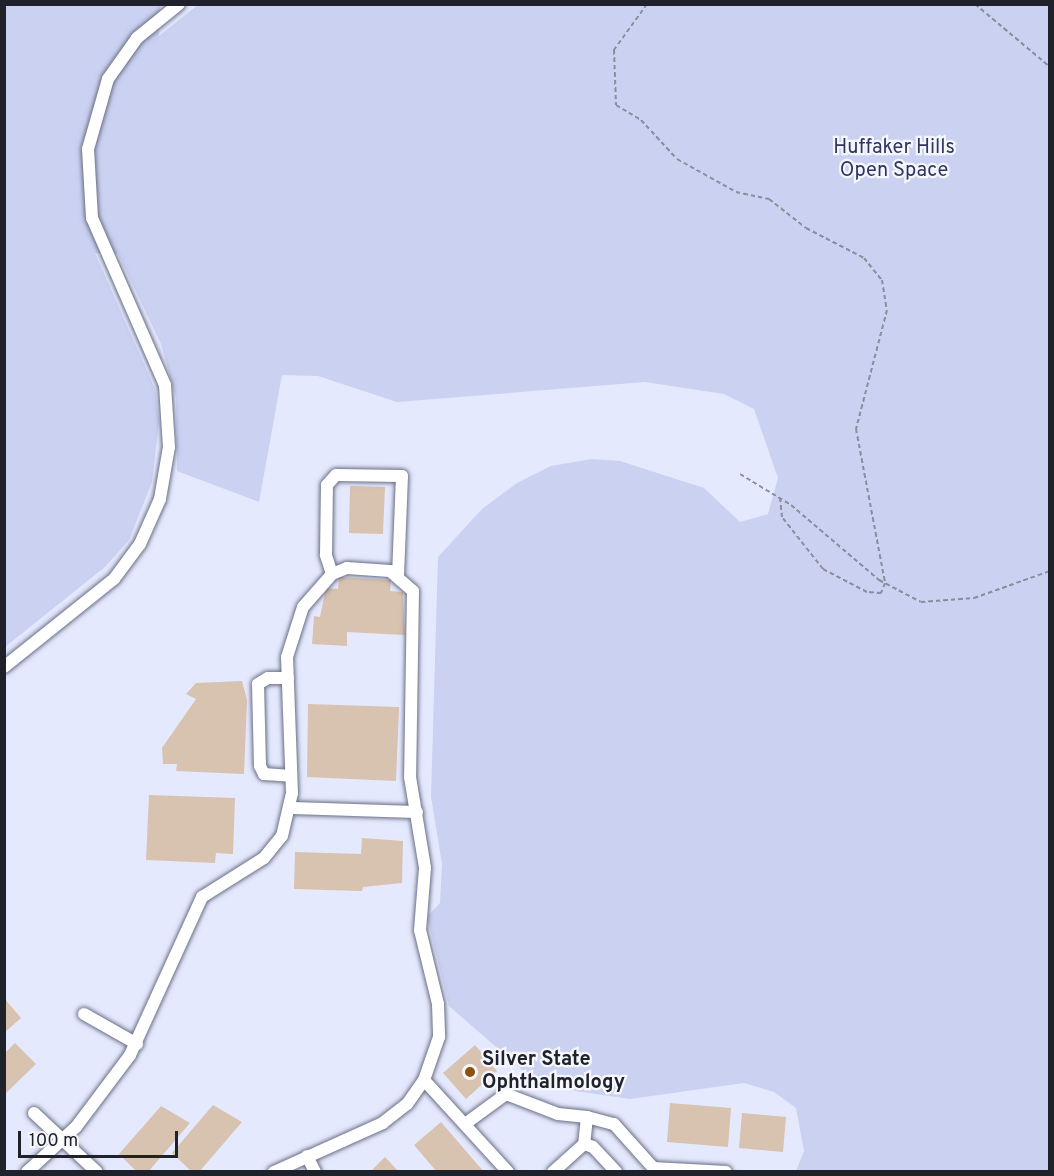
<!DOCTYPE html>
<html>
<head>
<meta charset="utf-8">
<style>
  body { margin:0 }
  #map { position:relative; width:1054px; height:1176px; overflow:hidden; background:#e5e9fe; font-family:Overpass,sans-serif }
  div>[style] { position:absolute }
  .green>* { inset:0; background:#cad1f1 }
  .building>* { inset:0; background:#d8c2b0 }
  .path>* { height:2px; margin-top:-1px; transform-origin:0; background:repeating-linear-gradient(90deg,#898d9c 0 4.5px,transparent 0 7.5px) }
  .roads { filter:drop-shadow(0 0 2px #6a6f85) drop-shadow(0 0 2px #6a6f85) }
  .minor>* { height:12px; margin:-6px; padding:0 6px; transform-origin:6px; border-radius:6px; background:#fff }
  .dots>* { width:16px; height:16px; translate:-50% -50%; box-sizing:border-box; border:3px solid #f6f7fc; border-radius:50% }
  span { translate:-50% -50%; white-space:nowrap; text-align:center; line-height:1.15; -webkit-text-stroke:4.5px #f6f7fc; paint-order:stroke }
  .park-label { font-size:20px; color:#2f3563 }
  .poi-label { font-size:20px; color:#20222b; font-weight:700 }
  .left { translate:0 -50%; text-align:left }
  .frame { position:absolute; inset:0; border:6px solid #20222b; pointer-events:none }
  .scale { position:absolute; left:18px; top:1131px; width:160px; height:27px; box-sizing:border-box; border:3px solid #20222b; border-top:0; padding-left:8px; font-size:18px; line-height:21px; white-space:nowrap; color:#20222b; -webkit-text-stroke:4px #f6f7fc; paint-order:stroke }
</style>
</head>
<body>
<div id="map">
  <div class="green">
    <div style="clip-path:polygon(199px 4px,1049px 5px,1049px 1171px,796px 1171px,804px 1151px,796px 1108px,774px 1092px,744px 1083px,630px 1099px,541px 1086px,449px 1006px,427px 917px,440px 903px,442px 864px,431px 797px,438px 557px,482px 509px,517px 483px,551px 466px,592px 459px,620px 461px,704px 488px,740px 522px,768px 514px,778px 478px,754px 409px,724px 394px,645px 382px,397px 402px,318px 376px,282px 375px,259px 502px,177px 471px,176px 398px,161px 344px,118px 254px,95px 253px,155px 389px,159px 422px,152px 482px,129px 540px,105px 567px,5px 647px,5px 5px,160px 5px,159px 36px)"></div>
  </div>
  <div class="building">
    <div style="clip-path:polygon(350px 486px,385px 487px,383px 534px,349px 533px)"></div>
    <div style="clip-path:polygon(339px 577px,391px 580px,390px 591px,403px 592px,405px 635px,347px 632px,347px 646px,312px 644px,314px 616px,320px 617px,326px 588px,338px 589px)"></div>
    <div style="clip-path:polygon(242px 681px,247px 700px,244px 774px,176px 771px,177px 764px,163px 764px,162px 748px,196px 699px,186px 694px,196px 683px)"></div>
    <div style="clip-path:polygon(308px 704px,399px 707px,396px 781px,307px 777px)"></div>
    <div style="clip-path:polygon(149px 795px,235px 798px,233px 854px,216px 853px,215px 863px,146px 860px)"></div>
    <div style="clip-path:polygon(362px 838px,403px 841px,402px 883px,363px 887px,362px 891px,294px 889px,295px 852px,361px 854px)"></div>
    <div style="clip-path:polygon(4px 998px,21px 1018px,4px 1033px)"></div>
    <div style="clip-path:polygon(15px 1043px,36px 1064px,4px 1095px,4px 1054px)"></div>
    <div style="clip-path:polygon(475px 1045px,497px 1071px,466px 1099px,443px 1073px)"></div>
    <div style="clip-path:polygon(670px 1103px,731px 1108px,728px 1147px,667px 1142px)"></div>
    <div style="clip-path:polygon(213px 1105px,242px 1122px,199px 1172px,191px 1171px,172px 1153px)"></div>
    <div style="clip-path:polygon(161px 1106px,190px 1123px,148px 1172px,137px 1172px,119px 1154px)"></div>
    <div style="clip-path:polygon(742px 1113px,786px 1117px,783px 1152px,739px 1148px)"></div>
    <div style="clip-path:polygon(441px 1122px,484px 1172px,437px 1172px,414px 1145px)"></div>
    <div style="clip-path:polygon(385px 1157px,399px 1172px,370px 1172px)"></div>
  </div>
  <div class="path">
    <div style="left:647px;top:4px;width:57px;rotate:125.7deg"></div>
    <div style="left:614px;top:50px;width:55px;rotate:87.9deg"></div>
    <div style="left:616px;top:105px;width:29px;rotate:31deg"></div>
    <div style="left:641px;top:120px;width:53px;rotate:47.3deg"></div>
    <div style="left:677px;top:159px;width:68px;rotate:29.2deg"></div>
    <div style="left:736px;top:192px;width:34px;rotate:12deg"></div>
    <div style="left:769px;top:199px;width:47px;rotate:38.1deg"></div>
    <div style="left:806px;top:228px;width:65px;rotate:27.3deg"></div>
    <div style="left:864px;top:258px;width:28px;rotate:51deg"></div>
    <div style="left:882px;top:280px;width:30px;rotate:81deg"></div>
    <div style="left:887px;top:310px;width:123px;rotate:104.6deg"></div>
    <div style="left:856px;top:429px;width:157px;rotate:79.3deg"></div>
    <div style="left:885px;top:583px;width:11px;rotate:112deg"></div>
    <div style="left:881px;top:593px;width:14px;rotate:-176deg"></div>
    <div style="left:867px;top:592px;width:50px;rotate:-152.4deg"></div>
    <div style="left:823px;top:569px;width:66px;rotate:-128.3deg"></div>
    <div style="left:782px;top:517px;width:18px;rotate:-96deg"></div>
    <div style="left:975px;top:4px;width:98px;rotate:40deg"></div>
    <div style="left:740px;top:474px;width:60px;rotate:31.3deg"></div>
    <div style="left:791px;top:505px;width:116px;rotate:40.4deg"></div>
    <div style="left:879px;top:580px;width:47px;rotate:27.6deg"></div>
    <div style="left:921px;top:602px;width:53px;rotate:-4.3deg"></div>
    <div style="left:974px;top:598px;width:81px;rotate:-19.6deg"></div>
  </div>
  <div class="roads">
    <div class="minor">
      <div style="left:332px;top:574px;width:20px;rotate:-108deg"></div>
      <div style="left:326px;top:555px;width:70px;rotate:-89.2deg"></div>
      <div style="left:327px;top:485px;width:13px;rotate:-48deg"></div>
      <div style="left:336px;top:475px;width:66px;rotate:0.9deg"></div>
      <div style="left:402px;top:476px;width:99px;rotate:92.3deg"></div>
      <div style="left:4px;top:667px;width:141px;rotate:-38.7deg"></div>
      <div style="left:114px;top:579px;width:44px;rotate:-53.4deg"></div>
      <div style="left:140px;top:544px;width:49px;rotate:-66deg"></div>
      <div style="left:160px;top:499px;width:53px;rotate:-80.2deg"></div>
      <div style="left:169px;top:447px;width:62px;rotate:-93.7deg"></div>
      <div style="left:165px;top:385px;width:182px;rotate:-113.6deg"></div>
      <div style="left:92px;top:218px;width:69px;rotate:-93.3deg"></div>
      <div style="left:88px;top:149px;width:73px;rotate:-74.1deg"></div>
      <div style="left:108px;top:79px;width:50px;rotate:-54.7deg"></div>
      <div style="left:137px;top:38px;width:54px;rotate:-39deg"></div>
      <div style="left:288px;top:678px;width:20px;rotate:180deg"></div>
      <div style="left:268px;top:678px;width:12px;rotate:149deg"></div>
      <div style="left:258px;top:684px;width:82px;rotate:88.6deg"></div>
      <div style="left:260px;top:766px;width:9px;rotate:63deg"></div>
      <div style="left:264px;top:774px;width:27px;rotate:4deg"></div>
      <div style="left:291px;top:808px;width:126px;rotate:1.8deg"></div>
      <div style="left:84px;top:1014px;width:61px;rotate:29.5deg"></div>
      <div style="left:424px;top:1080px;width:125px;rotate:47.6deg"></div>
      <div style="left:34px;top:1113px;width:86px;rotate:43.1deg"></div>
      <div style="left:587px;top:1117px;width:28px;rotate:15deg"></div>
      <div style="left:614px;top:1124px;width:64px;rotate:48.1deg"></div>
      <div style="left:465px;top:1124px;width:51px;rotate:-36.2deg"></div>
      <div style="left:506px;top:1094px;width:56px;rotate:21deg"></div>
      <div style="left:558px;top:1114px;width:29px;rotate:6deg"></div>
      <div style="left:587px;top:1117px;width:27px;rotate:96deg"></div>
      <div style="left:307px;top:1156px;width:18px;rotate:63deg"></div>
      <div style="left:653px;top:1168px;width:73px;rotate:3.1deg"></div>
      <div style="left:27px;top:1172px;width:67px;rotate:-42.6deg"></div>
      <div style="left:76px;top:1127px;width:90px;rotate:-53.1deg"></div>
      <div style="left:130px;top:1055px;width:174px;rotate:-65.5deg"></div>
      <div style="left:202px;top:897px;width:73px;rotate:-32.2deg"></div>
      <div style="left:264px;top:858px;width:28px;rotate:-51deg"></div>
      <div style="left:282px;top:836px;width:44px;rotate:-76.9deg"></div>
      <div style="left:292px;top:793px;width:136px;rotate:-92.1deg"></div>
      <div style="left:287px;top:657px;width:52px;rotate:-72.3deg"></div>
      <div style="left:303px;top:607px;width:44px;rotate:-48.7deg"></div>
      <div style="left:332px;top:574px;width:16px;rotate:-22deg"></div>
      <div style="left:347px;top:568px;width:43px;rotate:4deg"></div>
      <div style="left:390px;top:571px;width:30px;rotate:41deg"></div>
      <div style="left:413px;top:591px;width:186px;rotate:90.9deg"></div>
      <div style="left:410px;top:777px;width:92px;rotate:80.6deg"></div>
      <div style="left:425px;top:868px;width:62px;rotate:94.6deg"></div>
      <div style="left:420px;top:930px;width:76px;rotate:76.3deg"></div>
      <div style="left:438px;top:1004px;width:33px;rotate:88deg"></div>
      <div style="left:439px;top:1037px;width:46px;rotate:109.2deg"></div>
      <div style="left:424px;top:1080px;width:29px;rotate:125deg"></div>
      <div style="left:407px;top:1104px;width:31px;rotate:142deg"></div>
      <div style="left:383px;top:1123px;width:120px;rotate:155.8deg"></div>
      <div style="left:553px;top:1172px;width:42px;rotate:-42.1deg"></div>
      <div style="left:584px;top:1144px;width:9px;rotate:18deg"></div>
      <div style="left:593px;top:1147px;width:34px;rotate:47deg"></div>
    </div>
  </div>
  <div class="dots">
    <div style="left:470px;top:1072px;background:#8c510c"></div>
  </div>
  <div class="park-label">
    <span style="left:894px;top:160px">Huffaker Hills<br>Open Space</span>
  </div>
  <div class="poi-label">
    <span class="left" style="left:482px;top:1072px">Silver State<br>Ophthalmology</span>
  </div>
  <div class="frame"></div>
  <div class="scale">100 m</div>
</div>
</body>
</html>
